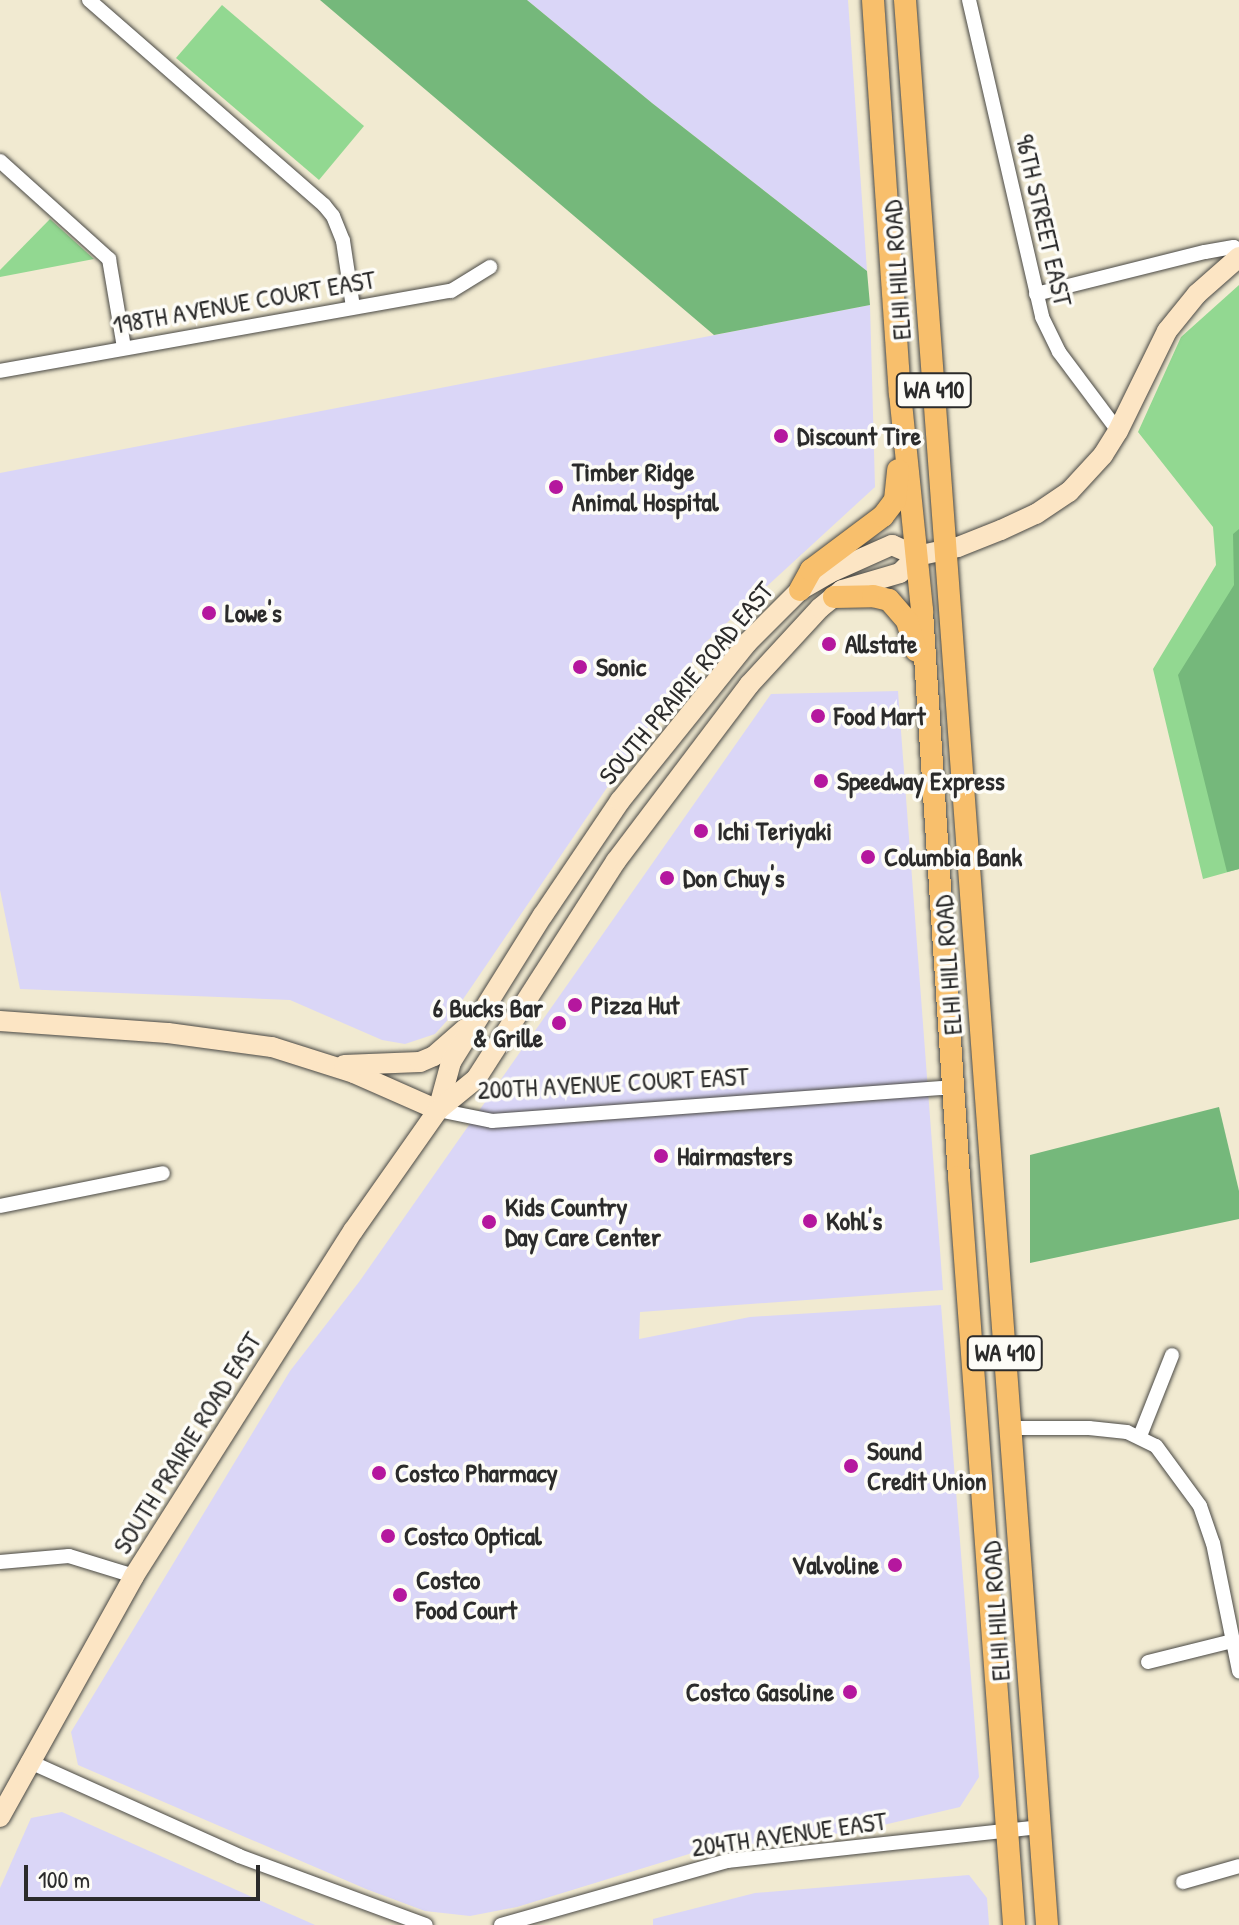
<!DOCTYPE html>
<html>
<head>
<meta charset="utf-8">
<style>
  body { margin:0 }
  #map { position:relative; width:1239px; height:1925px; overflow:hidden; background:#f1ead1; font-family:"Patrick Hand",sans-serif }
  div>[style] { position:absolute }
  .built>* { inset:0; background:#dad6f7 }
  .green>* { inset:0; background:#92d891 }
  .forest>* { inset:0; background:#75b87b }
  .roads { filter:drop-shadow(0 0 2px #494844) drop-shadow(0 0 2px #494844) }
  .street>* { height:14px; margin:-7px; padding:0 7px; transform-origin:7px; border-radius:7px; background:#fff }
  .secondary>* { height:20px; margin:-10px; padding:0 10px; transform-origin:10px; border-radius:10px; background:#fce5c4 }
  .primary>* { height:22px; margin:-11px; padding:0 11px; transform-origin:11px; border-radius:11px; background:#f8bf6c }
  .dots>* { width:22px; height:22px; translate:-50% -50%; box-sizing:border-box; border:4px solid #fdfcf7; border-radius:50% }
  span { translate:-50% -50%; white-space:nowrap; text-align:center; line-height:1.15; -webkit-text-stroke:7px #fdfcf7; paint-order:stroke }
  .shield-label span { padding:2px 6px; background:#fdfcf7; border:2px solid; border-radius:6px; -webkit-text-stroke-width:0 }
  .shield-label { font-size:24px; color:#2b2b2b; font-weight:700 }
  .street-label { font-size:26px; color:#2b2b2b }
  .poi-label { font-size:26px; color:#2b2b2b; font-weight:700 }
  .left { translate:0 -50%; text-align:left }
  .right { translate:-100% -50%; text-align:right }
  .scale { position:absolute; left:24px; top:1865px; width:236px; height:36px; box-sizing:border-box; border:4px solid #2b2b2b; border-top:0; padding-left:10px; font-size:24px; line-height:28px; white-space:nowrap; color:#2b2b2b; -webkit-text-stroke:6px #fdfcf7; paint-order:stroke }
</style>
</head>
<body>
<div id="map">
  <div class="built">
    <div style="clip-path:polygon(527px 0,848px 0,867px 271px,652px 103px)"></div>
    <div style="clip-path:polygon(870px 305px,875px 487px,706px 642px,453px 1014px,435px 1034px,405px 1044px,382px 1040px,290px 1000px,20px 989px,0 890px,0 473px)"></div>
    <div style="clip-path:polygon(898px 691px,943px 1290px,640px 1312px,639px 1339px,750px 1317px,941px 1305px,979px 1777px,960px 1807px,858px 1831px,702px 1850px,517px 1907px,470px 1916px,425px 1911px,366px 1889px,78px 1765px,71px 1732px,290px 1371px,359px 1282px,771px 694px)"></div>
    <div style="clip-path:polygon(62px 1812px,315px 1925px,0 1925px,0 1888px,31px 1818px)"></div>
    <div style="clip-path:polygon(969px 1875px,987px 1898px,989px 1925px,653px 1925px,653px 1919px,755px 1893px)"></div>
  </div>
  <div class="green">
    <div style="clip-path:polygon(222px 5px,364px 126px,319px 180px,176px 58px)"></div>
    <div style="clip-path:polygon(50px 219px,94px 259px,0 277px,0 270px)"></div>
    <div style="clip-path:polygon(1239px 285px,1239px 869px,1203px 879px,1153px 669px,1216px 565px,1213px 527px,1138px 432px,1181px 337px)"></div>
  </div>
  <div class="forest">
    <div style="clip-path:polygon(320px 0,527px 0,652px 103px,867px 271px,870px 305px,714px 335px)"></div>
    <div style="clip-path:polygon(1239px 529px,1239px 869px,1227px 872px,1178px 675px,1234px 585px,1233px 534px)"></div>
    <div style="clip-path:polygon(1219px 1107px,1239px 1191px,1239px 1219px,1030px 1263px,1030px 1155px)"></div>
  </div>
  <div class="roads">
    <div class="street">
      <div style="left:89px;top:0;width:312px;rotate:41.1deg"></div>
      <div style="left:324px;top:205px;width:14px;rotate:51deg"></div>
      <div style="left:333px;top:216px;width:27px;rotate:68deg"></div>
      <div style="left:343px;top:241px;width:67px;rotate:81.4deg"></div>
      <div style="left:969px;top:0;width:325px;rotate:77deg"></div>
      <div style="left:1042px;top:317px;width:39px;rotate:64deg"></div>
      <div style="left:1059px;top:352px;width:99px;rotate:53.2deg"></div>
      <div style="left:0;top:161px;width:147px;rotate:42deg"></div>
      <div style="left:109px;top:259px;width:90px;rotate:80.4deg"></div>
      <div style="left:1036px;top:294px;width:174px;rotate:-14deg"></div>
      <div style="left:1205px;top:252px;width:29px;rotate:-10deg"></div>
      <div style="left:1234px;top:247px;width:6px;rotate:31deg"></div>
      <div style="left:0;top:371px;width:458px;rotate:-10.1deg"></div>
      <div style="left:451px;top:291px;width:46px;rotate:-31.6deg"></div>
      <div style="left:438px;top:1110px;width:55px;rotate:11.5deg"></div>
      <div style="left:492px;top:1121px;width:463px;rotate:-4.2deg"></div>
      <div style="left:0;top:1206px;width:166px;rotate:-11.4deg"></div>
      <div style="left:1010px;top:1428px;width:79px"></div>
      <div style="left:1089px;top:1428px;width:38px;rotate:6deg"></div>
      <div style="left:1127px;top:1432px;width:32px;rotate:26deg"></div>
      <div style="left:1156px;top:1446px;width:74px;rotate:53.7deg"></div>
      <div style="left:1200px;top:1506px;width:39px;rotate:71deg"></div>
      <div style="left:1213px;top:1543px;width:131px;rotate:78.5deg"></div>
      <div style="left:1140px;top:1436px;width:87px;rotate:-68.4deg"></div>
      <div style="left:0;top:1562px;width:69px;rotate:-5deg"></div>
      <div style="left:69px;top:1556px;width:68px;rotate:17.1deg"></div>
      <div style="left:1148px;top:1662px;width:87px;rotate:-14deg"></div>
      <div style="left:28px;top:1761px;width:231px;rotate:24.2deg"></div>
      <div style="left:239px;top:1856px;width:199px;rotate:20.3deg"></div>
      <div style="left:1183px;top:1882px;width:58px;rotate:-15.9deg"></div>
      <div style="left:501px;top:1925px;width:235px;rotate:-15.8deg"></div>
      <div style="left:727px;top:1861px;width:316px;rotate:-6.2deg"></div>
    </div>
    <div class="secondary">
      <div style="left:917px;top:556px;width:42px;rotate:-12.4deg"></div>
      <div style="left:958px;top:547px;width:46px;rotate:-21.6deg"></div>
      <div style="left:1001px;top:530px;width:38px;rotate:-25deg"></div>
      <div style="left:1036px;top:514px;width:40px;rotate:-34deg"></div>
      <div style="left:1069px;top:492px;width:50px;rotate:-47.4deg"></div>
      <div style="left:1103px;top:455px;width:28px;rotate:-58deg"></div>
      <div style="left:1118px;top:431px;width:111px;rotate:-63.9deg"></div>
      <div style="left:1167px;top:331px;width:48px;rotate:-51deg"></div>
      <div style="left:1197px;top:294px;width:56px;rotate:-41.4deg"></div>
      <div style="left:0;top:1021px;width:168px;rotate:4.1deg"></div>
      <div style="left:168px;top:1033px;width:105px;rotate:7.7deg"></div>
      <div style="left:272px;top:1047px;width:86px;rotate:17.6deg"></div>
      <div style="left:354px;top:1073px;width:92px;rotate:23.8deg"></div>
      <div style="left:344px;top:1065px;width:76px;rotate:-2.3deg"></div>
      <div style="left:420px;top:1062px;width:15px;rotate:-23deg"></div>
      <div style="left:434px;top:1056px;width:41px;rotate:-41.1deg"></div>
      <div style="left:438px;top:1110px;width:50px;rotate:-74.8deg"></div>
      <div style="left:451px;top:1062px;width:173px;rotate:-58deg"></div>
      <div style="left:543px;top:915px;width:138px;rotate:-56deg"></div>
      <div style="left:620px;top:801px;width:203px;rotate:-51.2deg"></div>
      <div style="left:747px;top:643px;width:75px;rotate:-45deg"></div>
      <div style="left:800px;top:590px;width:34px;rotate:-30deg"></div>
      <div style="left:829px;top:573px;width:69px;rotate:-24deg"></div>
      <div style="left:892px;top:545px;width:27px;rotate:24deg"></div>
      <div style="left:0;top:1817px;width:276px;rotate:-60.9deg"></div>
      <div style="left:134px;top:1576px;width:409px;rotate:-57.6deg"></div>
      <div style="left:353px;top:1231px;width:148px;rotate:-54.9deg"></div>
      <div style="left:438px;top:1110px;width:49px;rotate:-39.2deg"></div>
      <div style="left:476px;top:1079px;width:259px;rotate:-57.3deg"></div>
      <div style="left:616px;top:861px;width:221px;rotate:-52.9deg"></div>
      <div style="left:749px;top:685px;width:105px;rotate:-47.3deg"></div>
      <div style="left:820px;top:608px;width:28px;rotate:-39deg"></div>
      <div style="left:842px;top:590px;width:60px;rotate:-16.3deg"></div>
      <div style="left:900px;top:573px;width:24px;rotate:-45deg"></div>
    </div>
    <div class="primary">
      <div style="left:873px;top:0;width:394px;rotate:86.1deg"></div>
      <div style="left:900px;top:393px;width:219px;rotate:84.2deg"></div>
      <div style="left:922px;top:611px;width:567px;rotate:86.26deg"></div>
      <div style="left:959px;top:1177px;width:750px;rotate:85.79deg"></div>
      <div style="left:905px;top:0;width:1930px;rotate:85.78deg"></div>
      <div style="left:800px;top:590px;width:23px;rotate:-61deg"></div>
      <div style="left:811px;top:570px;width:90px;rotate:-36.9deg"></div>
      <div style="left:883px;top:516px;width:20px;rotate:-53deg"></div>
      <div style="left:895px;top:500px;width:30px;rotate:-84deg"></div>
      <div style="left:834px;top:597px;width:39px;rotate:-1deg"></div>
      <div style="left:873px;top:596px;width:16px;rotate:14deg"></div>
      <div style="left:889px;top:600px;width:28px;rotate:49deg"></div>
      <div style="left:907px;top:621px;width:31px;rotate:73deg"></div>
    </div>
  </div>
  <div class="dots">
    <div style="left:781px;top:436px;background:#b5179e"></div>
    <div style="left:556px;top:487px;background:#b5179e"></div>
    <div style="left:209px;top:613px;background:#b5179e"></div>
    <div style="left:829px;top:644px;background:#b5179e"></div>
    <div style="left:580px;top:667px;background:#b5179e"></div>
    <div style="left:818px;top:716px;background:#b5179e"></div>
    <div style="left:821px;top:781px;background:#b5179e"></div>
    <div style="left:701px;top:831px;background:#b5179e"></div>
    <div style="left:868px;top:857px;background:#b5179e"></div>
    <div style="left:667px;top:878px;background:#b5179e"></div>
    <div style="left:575px;top:1005px;background:#b5179e"></div>
    <div style="left:559px;top:1023px;background:#b5179e"></div>
    <div style="left:661px;top:1156px;background:#b5179e"></div>
    <div style="left:810px;top:1221px;background:#b5179e"></div>
    <div style="left:489px;top:1222px;background:#b5179e"></div>
    <div style="left:851px;top:1466px;background:#b5179e"></div>
    <div style="left:379px;top:1473px;background:#b5179e"></div>
    <div style="left:388px;top:1536px;background:#b5179e"></div>
    <div style="left:895px;top:1565px;background:#b5179e"></div>
    <div style="left:400px;top:1595px;background:#b5179e"></div>
    <div style="left:850px;top:1692px;background:#b5179e"></div>
  </div>
  <div class="shield-label">
    <span style="left:934px;top:390px">WA 410</span>
    <span style="left:1005px;top:1353px">WA 410</span>
  </div>
  <div class="street-label">
    <span style="left:1044px;top:220px;rotate:77deg">96TH STREET EAST</span>
    <span style="left:897px;top:270px;rotate:-94deg">ELHI HILL ROAD</span>
    <span style="left:244px;top:302px;rotate:-10deg">198TH AVENUE COURT EAST</span>
    <span style="left:686px;top:683px;rotate:-50deg">SOUTH PRAIRIE ROAD EAST</span>
    <span style="left:948px;top:965px;rotate:-94deg">ELHI HILL ROAD</span>
    <span style="left:613px;top:1083px;rotate:-3deg">200TH AVENUE COURT EAST</span>
    <span style="left:187px;top:1443px;rotate:-58deg">SOUTH PRAIRIE ROAD EAST</span>
    <span style="left:996px;top:1611px;rotate:-94deg">ELHI HILL ROAD</span>
    <span style="left:789px;top:1834px;rotate:-8deg">204TH AVENUE EAST</span>
  </div>
  <div class="poi-label">
    <span class="left" style="left:797px;top:436px">Discount Tire</span>
    <span class="left" style="left:572px;top:487px">Timber Ridge<br>Animal Hospital</span>
    <span class="left" style="left:225px;top:613px">Lowe's</span>
    <span class="left" style="left:845px;top:644px">Allstate</span>
    <span class="left" style="left:596px;top:667px">Sonic</span>
    <span class="left" style="left:834px;top:716px">Food Mart</span>
    <span class="left" style="left:837px;top:781px">Speedway Express</span>
    <span class="left" style="left:717px;top:831px">Ichi Teriyaki</span>
    <span class="left" style="left:884px;top:857px">Columbia Bank</span>
    <span class="left" style="left:683px;top:878px">Don Chuy's</span>
    <span class="left" style="left:591px;top:1005px">Pizza Hut</span>
    <span class="right" style="left:543px;top:1023px">6 Bucks Bar<br>&amp; Grille</span>
    <span class="left" style="left:677px;top:1156px">Hairmasters</span>
    <span class="left" style="left:505px;top:1222px">Kids Country<br>Day Care Center</span>
    <span class="left" style="left:826px;top:1221px">Kohl's</span>
    <span class="left" style="left:867px;top:1466px">Sound<br>Credit Union</span>
    <span class="left" style="left:395px;top:1473px">Costco Pharmacy</span>
    <span class="left" style="left:404px;top:1536px">Costco Optical</span>
    <span class="right" style="left:879px;top:1565px">Valvoline</span>
    <span class="left" style="left:416px;top:1595px">Costco<br>Food Court</span>
    <span class="right" style="left:834px;top:1692px">Costco Gasoline</span>
  </div>
  <div class="scale">100 m</div>
</div>
</body>
</html>
